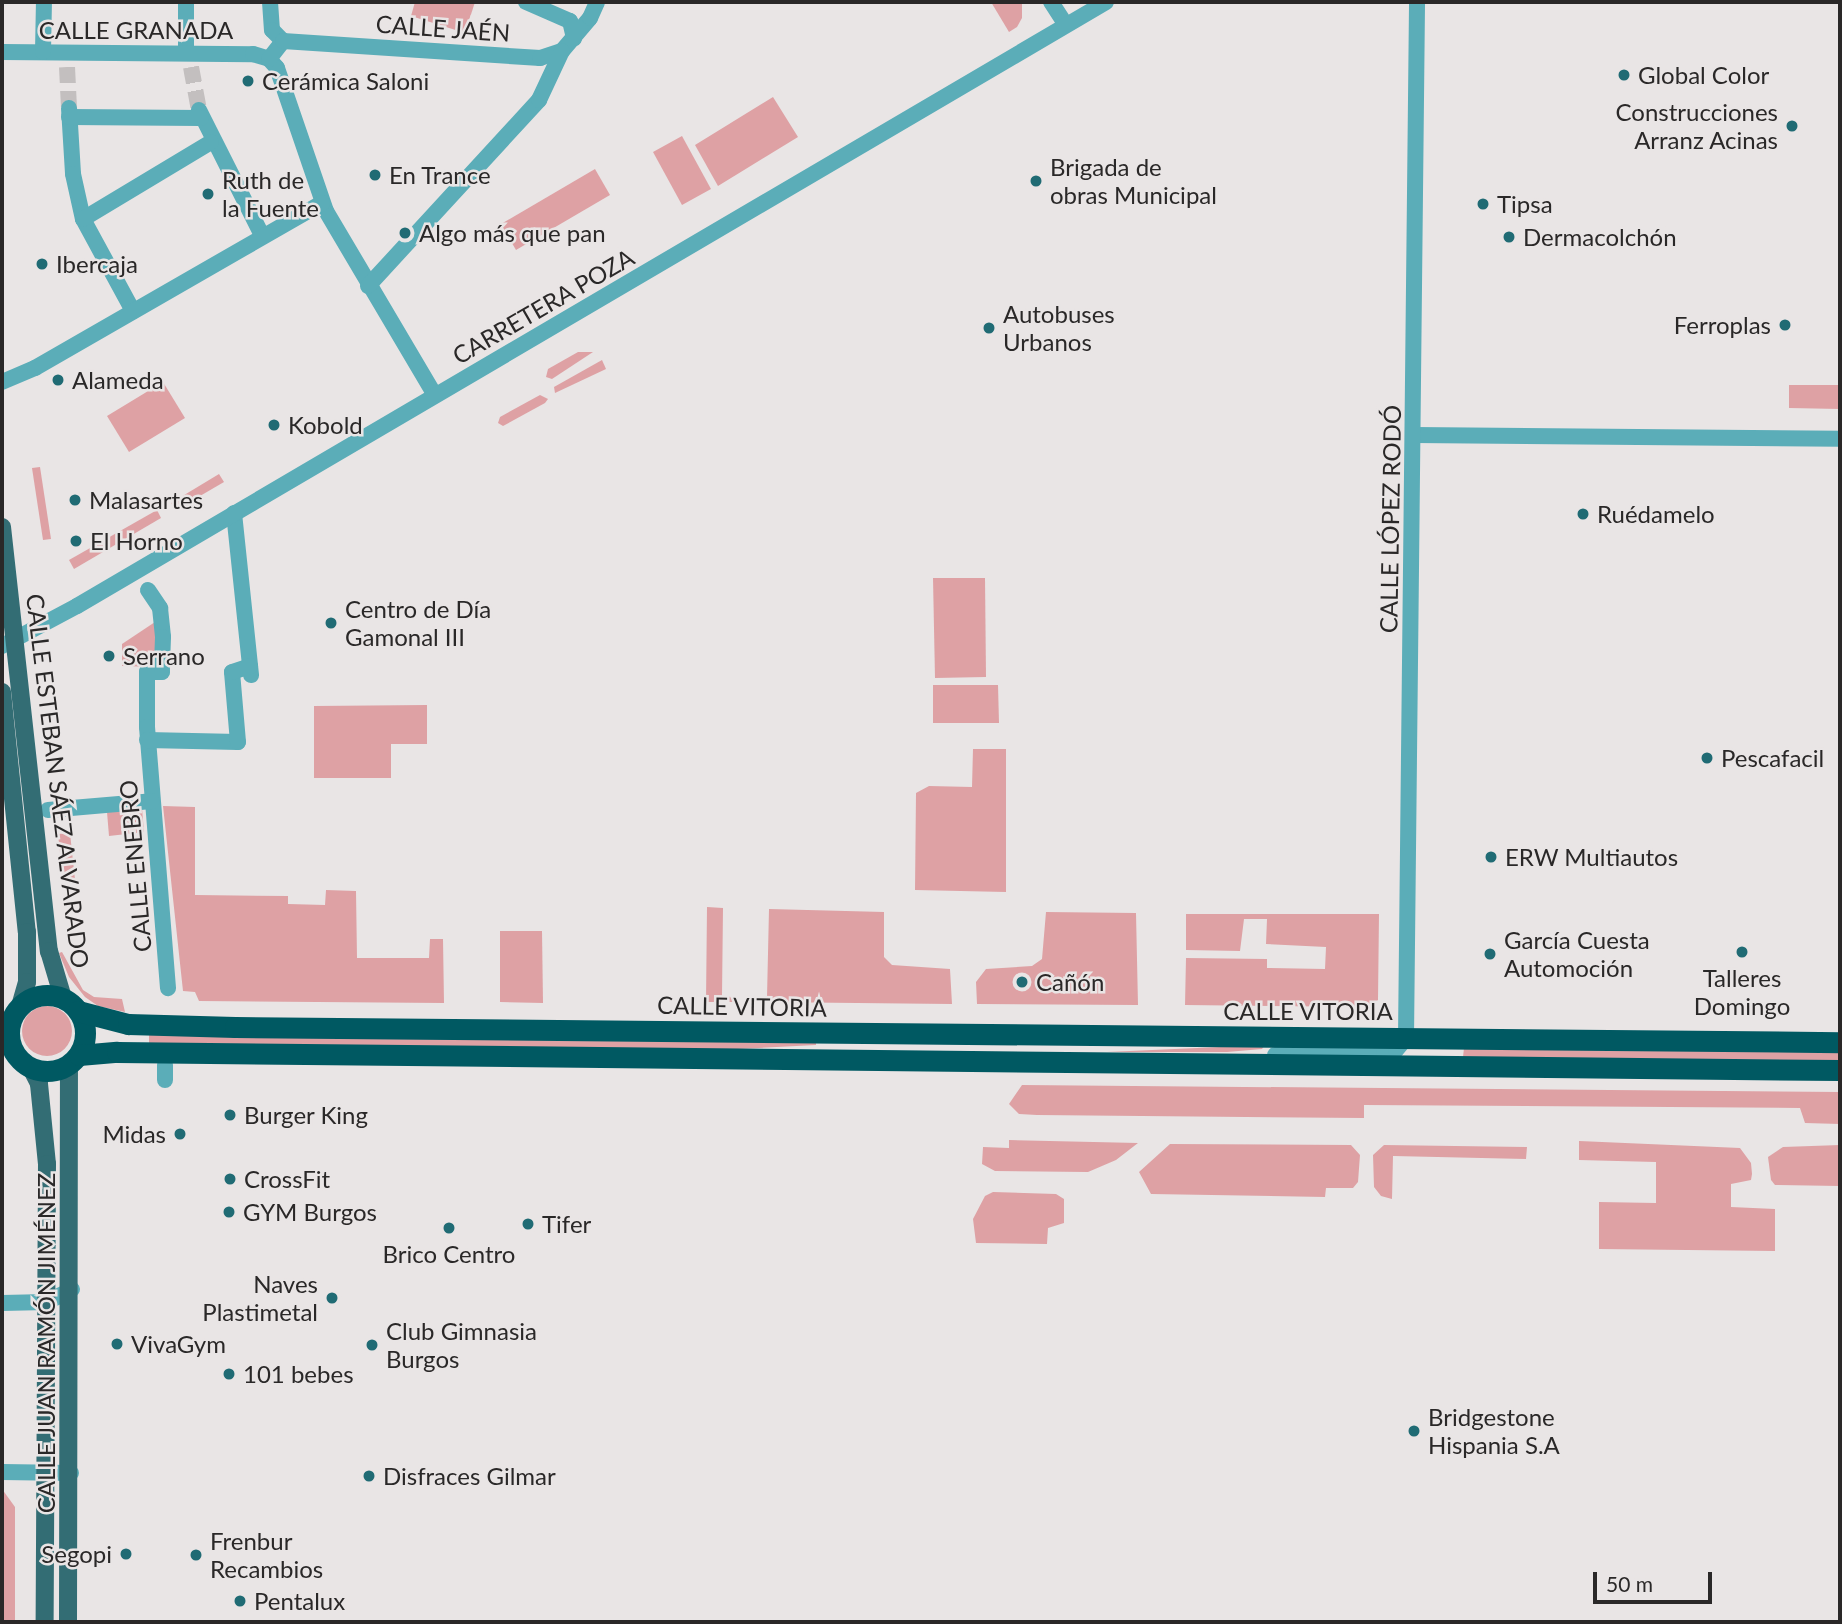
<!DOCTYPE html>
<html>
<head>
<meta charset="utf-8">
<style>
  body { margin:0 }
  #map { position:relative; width:1842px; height:1624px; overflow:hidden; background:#e9e5e5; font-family:Lato,sans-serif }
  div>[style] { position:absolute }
  .green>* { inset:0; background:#dea1a4 }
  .round { border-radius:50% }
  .minor-tunnel>* { height:16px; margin-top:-8px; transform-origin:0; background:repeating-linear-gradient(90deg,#c3bfbf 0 16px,transparent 0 24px) }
  .minor>* { height:16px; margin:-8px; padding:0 8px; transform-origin:8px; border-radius:8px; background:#5badb8 }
  .major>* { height:18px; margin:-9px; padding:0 9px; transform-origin:9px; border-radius:9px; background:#336d74 }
  .highway>* { height:21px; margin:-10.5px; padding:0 10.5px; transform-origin:10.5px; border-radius:10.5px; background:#005962 }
  .highway>.ring { margin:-10.5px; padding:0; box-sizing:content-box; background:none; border:21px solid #005962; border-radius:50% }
  .dots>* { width:19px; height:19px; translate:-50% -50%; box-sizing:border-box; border:4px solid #e9e5e5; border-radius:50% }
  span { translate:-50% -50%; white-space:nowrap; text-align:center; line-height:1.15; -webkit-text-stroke:5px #e9e5e5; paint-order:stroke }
  .street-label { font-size:24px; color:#2a2828 }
  .poi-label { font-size:24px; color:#2a2828 }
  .left { translate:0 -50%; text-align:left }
  .right { translate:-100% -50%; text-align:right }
  .frame { position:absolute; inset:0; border:4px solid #2a2828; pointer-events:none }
  .scale { position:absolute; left:1593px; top:1572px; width:119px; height:32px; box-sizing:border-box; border:4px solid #2a2828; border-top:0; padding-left:9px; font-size:21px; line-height:24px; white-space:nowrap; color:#2a2828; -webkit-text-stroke:5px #e9e5e5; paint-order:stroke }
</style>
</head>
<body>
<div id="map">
  <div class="green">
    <div style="clip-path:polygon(415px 2px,475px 2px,465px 33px,411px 16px)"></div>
    <div style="clip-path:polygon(991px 2px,1022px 2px,1022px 18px,1017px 27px,1009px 32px)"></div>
    <div style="clip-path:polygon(773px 97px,798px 137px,718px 186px,695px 145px)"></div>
    <div style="clip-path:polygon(682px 136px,711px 189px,682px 205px,653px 152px)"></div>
    <div style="clip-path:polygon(595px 169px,610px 195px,516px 250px,501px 224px)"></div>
    <div style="clip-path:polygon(578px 352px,593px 352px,552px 379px,546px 377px,548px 369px)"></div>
    <div style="clip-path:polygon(602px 360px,606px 369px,555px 393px,554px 387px)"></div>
    <div style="clip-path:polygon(163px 382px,185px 418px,129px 452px,107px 416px)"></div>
    <div style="clip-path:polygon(1789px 385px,1840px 385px,1840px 409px,1789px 408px)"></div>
    <div style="clip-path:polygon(540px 395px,548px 399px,545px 403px,503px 426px,498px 423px,500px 417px)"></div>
    <div style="clip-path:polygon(40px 467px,51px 539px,43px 540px,32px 468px)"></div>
    <div style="clip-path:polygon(219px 474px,224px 482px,176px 510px,171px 503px)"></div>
    <div style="clip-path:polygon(157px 510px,161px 518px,74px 569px,69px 560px)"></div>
    <div style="clip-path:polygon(933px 578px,985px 578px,986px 677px,935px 678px)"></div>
    <div style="clip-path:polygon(155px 622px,157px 667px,122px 666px,122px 644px)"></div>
    <div style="clip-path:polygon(933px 685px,998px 685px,999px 723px,933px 723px)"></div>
    <div style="clip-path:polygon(427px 705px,427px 744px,391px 744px,391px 778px,314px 778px,314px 706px)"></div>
    <div style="clip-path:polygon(973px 749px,1006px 749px,1006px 892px,915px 890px,916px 793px,929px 786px,972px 787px)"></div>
    <div style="clip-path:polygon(163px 806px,195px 807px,195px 895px,288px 896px,288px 904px,325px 905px,326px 890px,356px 891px,357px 958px,429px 958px,430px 939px,443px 939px,444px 1003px,199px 1001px,195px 992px,183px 991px)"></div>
    <div style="clip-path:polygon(142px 809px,144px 832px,109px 836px,107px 812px)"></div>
    <div style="clip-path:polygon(70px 833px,75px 880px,63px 881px,58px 834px)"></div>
    <div style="clip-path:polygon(707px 907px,723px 908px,722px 996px,734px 997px,734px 1002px,706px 1002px)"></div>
    <div style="clip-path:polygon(769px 909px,884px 912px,884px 957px,892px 965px,950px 969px,952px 1004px,754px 1002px,754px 997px,767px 997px)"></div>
    <div style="clip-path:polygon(1046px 912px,1136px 913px,1138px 1005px,977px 1004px,976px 982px,986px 969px,1032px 966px,1042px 959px)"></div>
    <div style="clip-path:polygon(1186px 914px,1379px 914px,1378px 1000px,1366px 1007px,1185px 1005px,1186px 958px,1267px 959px,1267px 968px,1325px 969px,1326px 947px,1266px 944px,1267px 919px,1244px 919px,1240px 951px,1186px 950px)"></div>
    <div style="clip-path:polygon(500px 931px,542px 931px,543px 1003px,500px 1002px)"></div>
    <div style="clip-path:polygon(62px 952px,83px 990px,94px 997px,122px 999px,125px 1012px,98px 1006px,85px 997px,69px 977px,59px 953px)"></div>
    <div class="round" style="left:22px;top:1006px;width:50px;height:50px"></div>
    <div style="clip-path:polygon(149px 1034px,816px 1041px,816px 1045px,717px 1050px,149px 1043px)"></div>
    <div style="clip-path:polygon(1265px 1045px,1262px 1049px,1227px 1052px,1107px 1052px)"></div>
    <div style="clip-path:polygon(1464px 1048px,1840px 1051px,1840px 1061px,1463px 1057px)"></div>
    <div style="clip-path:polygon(1022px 1085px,1840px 1092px,1840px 1124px,1805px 1123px,1800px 1108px,1364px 1105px,1364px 1118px,1037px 1115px,1019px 1114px,1009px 1104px)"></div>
    <div style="clip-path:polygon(1009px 1140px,1138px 1143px,1116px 1160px,1088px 1172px,995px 1171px,982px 1164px,983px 1147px,1009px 1148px)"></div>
    <div style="clip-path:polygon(1579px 1141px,1740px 1148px,1751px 1163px,1752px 1174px,1751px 1180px,1731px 1184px,1731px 1207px,1775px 1209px,1775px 1251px,1599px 1249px,1599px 1202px,1656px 1203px,1656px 1162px,1579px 1160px)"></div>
    <div style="clip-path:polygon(1170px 1144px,1351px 1145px,1360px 1155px,1358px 1182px,1353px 1188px,1326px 1188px,1325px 1197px,1151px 1194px,1139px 1172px)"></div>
    <div style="clip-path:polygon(1384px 1145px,1527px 1147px,1526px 1159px,1393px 1156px,1392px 1199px,1381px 1196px,1374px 1187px,1373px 1155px)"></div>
    <div style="clip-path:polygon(1840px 1145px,1840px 1186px,1775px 1185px,1771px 1180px,1768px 1157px,1783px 1147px)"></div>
    <div style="clip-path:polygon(993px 1192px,1056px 1194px,1064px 1199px,1064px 1223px,1048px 1228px,1047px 1244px,976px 1243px,973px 1219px,985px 1196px)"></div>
    <div style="clip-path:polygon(2px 1489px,15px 1507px,15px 1622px,2px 1622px)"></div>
  </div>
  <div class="minor-tunnel">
    <div style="left:67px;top:67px;width:41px;rotate:87.2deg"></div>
    <div style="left:191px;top:67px;width:44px;rotate:79.5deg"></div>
  </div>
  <div class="minor">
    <div style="left:186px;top:2px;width:51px;rotate:90deg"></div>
    <div style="left:270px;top:2px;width:28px;rotate:86deg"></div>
    <div style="left:272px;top:30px;width:16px;rotate:45deg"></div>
    <div style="left:526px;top:2px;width:48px;rotate:23.4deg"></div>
    <div style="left:570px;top:21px;width:18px;rotate:77deg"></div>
    <div style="left:1051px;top:2px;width:27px;rotate:57deg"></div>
    <div style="left:2px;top:52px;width:251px;rotate:0.5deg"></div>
    <div style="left:253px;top:54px;width:17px;rotate:17deg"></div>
    <div style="left:269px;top:59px;width:12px;rotate:48deg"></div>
    <div style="left:277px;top:68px;width:151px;rotate:71.1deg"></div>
    <div style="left:326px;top:211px;width:214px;rotate:59.4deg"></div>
    <div style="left:43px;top:52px;width:50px;rotate:-88.9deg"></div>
    <div style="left:269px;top:59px;width:23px;rotate:-52deg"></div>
    <div style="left:283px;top:41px;width:258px;rotate:3.8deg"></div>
    <div style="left:540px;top:58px;width:23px;rotate:-18deg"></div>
    <div style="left:562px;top:51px;width:43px;rotate:-49.7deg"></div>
    <div style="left:590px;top:18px;width:17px;rotate:-66deg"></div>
    <div style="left:69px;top:108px;width:66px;rotate:86.5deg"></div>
    <div style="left:73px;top:174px;width:46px;rotate:77.5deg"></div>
    <div style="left:83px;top:219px;width:105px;rotate:61.5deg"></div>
    <div style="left:199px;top:110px;width:140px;rotate:63.3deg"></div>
    <div style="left:69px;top:117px;width:132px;rotate:0.4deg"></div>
    <div style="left:83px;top:219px;width:149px;rotate:-31deg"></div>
    <div style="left:368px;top:286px;width:253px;rotate:-47.4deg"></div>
    <div style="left:539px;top:100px;width:54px;rotate:-64.9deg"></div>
    <div style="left:2px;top:382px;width:36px;rotate:-23deg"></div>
    <div style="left:35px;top:368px;width:331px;rotate:-29.9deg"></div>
    <div style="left:1414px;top:435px;width:426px;rotate:0.5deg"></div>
    <div style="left:234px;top:513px;width:163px;rotate:84deg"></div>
    <div style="left:148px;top:590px;width:22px;rotate:56deg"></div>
    <div style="left:160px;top:608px;width:29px;rotate:84deg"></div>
    <div style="left:163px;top:637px;width:35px;rotate:92deg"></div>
    <div style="left:162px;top:672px;width:15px;rotate:180deg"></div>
    <div style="left:147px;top:672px;width:55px;rotate:90deg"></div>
    <div style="left:147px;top:727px;width:262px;rotate:85.4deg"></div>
    <div style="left:2px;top:646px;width:85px;rotate:-28.1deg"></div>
    <div style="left:77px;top:606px;width:1193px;rotate:-30.41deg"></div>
    <div style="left:147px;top:740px;width:91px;rotate:1.3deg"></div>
    <div style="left:238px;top:742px;width:70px;rotate:-94.9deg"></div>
    <div style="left:232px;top:672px;width:19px;rotate:-18deg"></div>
    <div style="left:48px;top:810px;width:104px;rotate:-4.9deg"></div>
    <div style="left:1275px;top:1055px;width:109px;rotate:-1.1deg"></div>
    <div style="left:1384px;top:1053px;width:12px;rotate:-14deg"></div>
    <div style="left:1396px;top:1050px;width:16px;rotate:-50deg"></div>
    <div style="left:1406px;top:1038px;width:1036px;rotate:-89.39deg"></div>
    <div style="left:165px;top:1065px;width:15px;rotate:90deg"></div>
    <div style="left:2px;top:1303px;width:45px;rotate:-1.3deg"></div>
    <div style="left:47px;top:1302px;width:28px;rotate:-27deg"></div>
    <div style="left:2px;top:1472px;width:69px;rotate:0.8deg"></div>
  </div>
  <div class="major">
    <div style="left:2px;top:527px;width:427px;rotate:83.7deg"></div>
    <div style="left:49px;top:951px;width:49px;rotate:73.4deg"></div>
    <div style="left:2px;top:692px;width:241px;rotate:84.1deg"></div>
    <div style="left:27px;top:932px;width:50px;rotate:90deg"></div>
    <div style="left:27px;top:982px;width:25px;rotate:106deg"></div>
    <div style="left:31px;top:1068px;width:18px;rotate:63deg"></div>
    <div style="left:39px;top:1084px;width:80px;rotate:84.3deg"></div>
    <div style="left:47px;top:1164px;width:458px;rotate:90.3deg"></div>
    <div style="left:68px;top:1622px;width:557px;rotate:-89.9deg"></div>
  </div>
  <div class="highway">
    <div class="ring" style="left:9px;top:995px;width:55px;height:55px"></div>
    <div style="left:78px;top:1011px;width:52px;rotate:14.6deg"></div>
    <div style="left:128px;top:1024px;width:107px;rotate:1.6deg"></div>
    <div style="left:235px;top:1027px;width:1605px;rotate:0.54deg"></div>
    <div style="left:79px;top:1055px;width:38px;rotate:-5deg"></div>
    <div style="left:117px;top:1052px;width:1723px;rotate:0.6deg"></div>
  </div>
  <div class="dots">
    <div style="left:1624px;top:75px;background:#206b74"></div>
    <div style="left:248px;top:81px;background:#206b74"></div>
    <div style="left:1792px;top:126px;background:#206b74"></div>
    <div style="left:375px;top:175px;background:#206b74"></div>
    <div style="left:1036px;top:181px;background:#206b74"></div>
    <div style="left:208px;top:194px;background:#206b74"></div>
    <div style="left:1483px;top:204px;background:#206b74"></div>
    <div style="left:405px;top:233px;background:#206b74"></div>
    <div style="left:1509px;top:237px;background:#206b74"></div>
    <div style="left:42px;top:264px;background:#206b74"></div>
    <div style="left:1785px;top:325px;background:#206b74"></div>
    <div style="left:989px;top:328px;background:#206b74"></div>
    <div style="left:58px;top:380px;background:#206b74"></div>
    <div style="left:274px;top:425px;background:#206b74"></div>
    <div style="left:75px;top:500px;background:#206b74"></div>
    <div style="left:1583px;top:514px;background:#206b74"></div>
    <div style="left:76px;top:541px;background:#206b74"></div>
    <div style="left:331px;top:623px;background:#206b74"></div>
    <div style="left:109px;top:656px;background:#206b74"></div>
    <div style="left:1707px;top:758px;background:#206b74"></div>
    <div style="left:1491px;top:857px;background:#206b74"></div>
    <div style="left:1742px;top:952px;background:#206b74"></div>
    <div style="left:1490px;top:954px;background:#206b74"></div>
    <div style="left:1022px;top:982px;background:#206b74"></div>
    <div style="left:230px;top:1115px;background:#206b74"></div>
    <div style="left:180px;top:1134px;background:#206b74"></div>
    <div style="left:230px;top:1179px;background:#206b74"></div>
    <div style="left:229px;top:1212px;background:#206b74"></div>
    <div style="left:528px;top:1224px;background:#206b74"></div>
    <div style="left:449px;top:1228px;background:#206b74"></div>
    <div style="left:332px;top:1298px;background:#206b74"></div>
    <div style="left:117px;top:1344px;background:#206b74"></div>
    <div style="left:372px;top:1345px;background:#206b74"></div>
    <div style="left:229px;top:1374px;background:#206b74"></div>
    <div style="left:1414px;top:1431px;background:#206b74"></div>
    <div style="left:369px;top:1476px;background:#206b74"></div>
    <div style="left:126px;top:1554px;background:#206b74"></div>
    <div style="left:196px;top:1555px;background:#206b74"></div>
    <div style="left:240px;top:1601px;background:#206b74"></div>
  </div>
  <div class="street-label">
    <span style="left:443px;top:28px;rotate:4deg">CALLE JAÉN</span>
    <span style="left:136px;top:30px">CALLE GRANADA</span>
    <span style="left:543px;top:306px;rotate:-30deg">CARRETERA POZA</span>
    <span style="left:1390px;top:519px;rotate:-89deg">CALLE LÓPEZ RODÓ</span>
    <span style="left:58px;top:781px;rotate:83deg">CALLE ESTEBAN SÁEZ ALVARADO</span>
    <span style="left:135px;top:866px;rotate:-95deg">CALLE ENEBRO</span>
    <span style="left:742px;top:1006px;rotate:1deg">CALLE VITORIA</span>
    <span style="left:1308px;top:1011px">CALLE VITORIA</span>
    <span style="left:46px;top:1343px;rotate:-90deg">CALLE JUAN RAMÓN JIMÉNEZ</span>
  </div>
  <div class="poi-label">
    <span class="left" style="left:1638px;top:75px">Global Color</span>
    <span class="left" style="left:262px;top:81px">Cerámica Saloni</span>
    <span class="right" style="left:1778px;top:126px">Construcciones<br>Arranz Acinas</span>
    <span class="left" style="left:1050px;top:181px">Brigada de<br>obras Municipal</span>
    <span class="left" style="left:389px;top:175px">En Trance</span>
    <span class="left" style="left:222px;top:194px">Ruth de<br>la Fuente</span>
    <span class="left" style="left:1497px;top:204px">Tipsa</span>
    <span class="left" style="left:419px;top:233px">Algo más que pan</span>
    <span class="left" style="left:1523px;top:237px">Dermacolchón</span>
    <span class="left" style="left:56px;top:264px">Ibercaja</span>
    <span class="left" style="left:1003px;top:328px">Autobuses<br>Urbanos</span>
    <span class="right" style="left:1771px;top:325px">Ferroplas</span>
    <span class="left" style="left:72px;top:380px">Alameda</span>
    <span class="left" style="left:288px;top:425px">Kobold</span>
    <span class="left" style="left:89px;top:500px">Malasartes</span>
    <span class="left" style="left:1597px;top:514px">Ruédamelo</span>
    <span class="left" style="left:90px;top:541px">El Horno</span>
    <span class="left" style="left:345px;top:623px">Centro de Día<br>Gamonal III</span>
    <span class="left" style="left:123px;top:656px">Serrano</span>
    <span class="left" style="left:1721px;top:758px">Pescafacil</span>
    <span class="left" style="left:1505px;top:857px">ERW Multiautos</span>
    <span class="left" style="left:1504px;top:954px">García Cuesta<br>Automoción</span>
    <span style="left:1742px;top:992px">Talleres<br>Domingo</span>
    <span class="left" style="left:1036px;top:982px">Cañón</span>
    <span class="left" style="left:244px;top:1115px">Burger King</span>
    <span class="right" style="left:166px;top:1134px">Midas</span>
    <span class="left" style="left:244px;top:1179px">CrossFit</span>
    <span class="left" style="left:243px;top:1212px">GYM Burgos</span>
    <span class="left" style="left:542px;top:1224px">Tifer</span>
    <span style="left:449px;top:1254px">Brico Centro</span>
    <span class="right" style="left:318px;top:1298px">Naves<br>Plastimetal</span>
    <span class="left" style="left:386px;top:1345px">Club Gimnasia<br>Burgos</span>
    <span class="left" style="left:131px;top:1344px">VivaGym</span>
    <span class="left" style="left:243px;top:1374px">101 bebes</span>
    <span class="left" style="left:1428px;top:1431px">Bridgestone<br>Hispania S.A</span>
    <span class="left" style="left:383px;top:1476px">Disfraces Gilmar</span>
    <span class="left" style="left:210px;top:1555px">Frenbur<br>Recambios</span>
    <span class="right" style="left:112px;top:1554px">Segopi</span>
    <span class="left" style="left:254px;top:1601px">Pentalux</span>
  </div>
  <div class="frame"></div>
  <div class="scale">50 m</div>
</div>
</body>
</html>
